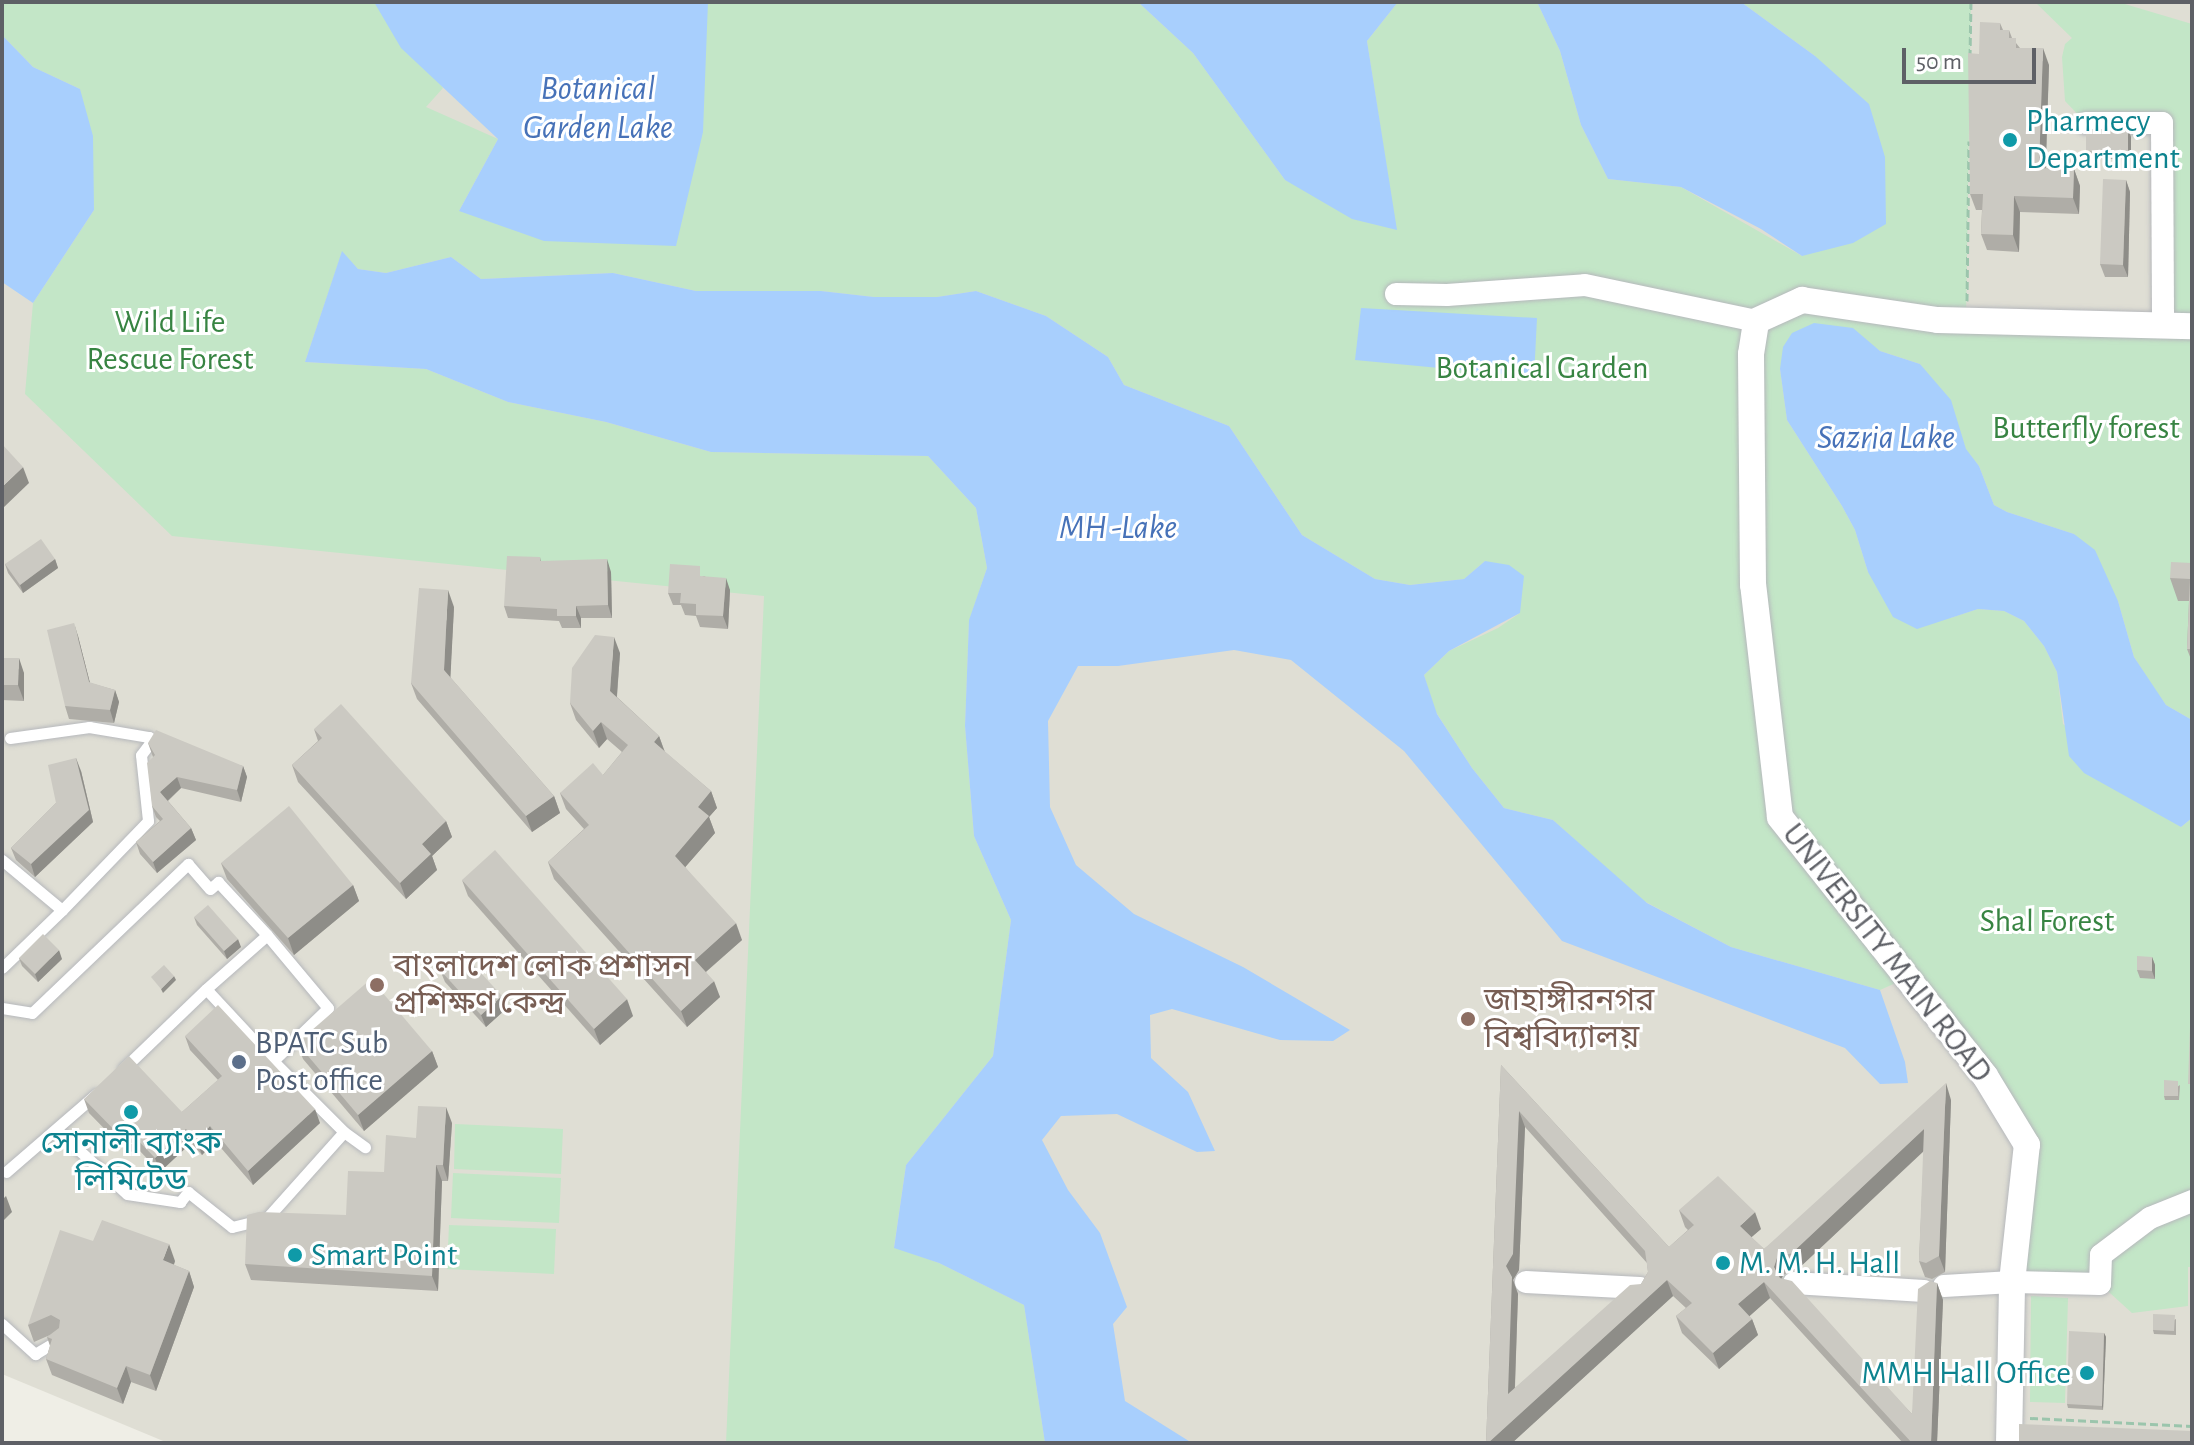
<!DOCTYPE html>
<html>
<head>
<meta charset="utf-8">
<style>
  body { margin:0 }
  #map { position:relative; width:2194px; height:1445px; overflow:hidden; background:#efeee6; font-family:"Alegreya Sans","Noto Sans Bengali",sans-serif }
  div>[style] { position:absolute }
  .education>* { inset:0; background:#dfded4 }
  .green>* { inset:0; background:#c3e6c7 }
  .water>* { inset:0; background:#a8cffd }
  .path>* { height:3px; margin-top:-1.5px; transform-origin:0; background:repeating-linear-gradient(90deg,#9bc5ac 0 8px,transparent 0 12px) }
  .roads { filter:drop-shadow(0 0 2px #b6b8bc) drop-shadow(0 0 2px #b6b8bc) }
  .service>* { height:11px; margin:-5.5px; padding:0 5.5px; transform-origin:5.5px; border-radius:5.5px; background:#fff }
  .minor>* { height:22px; margin:-11px; padding:0 11px; transform-origin:11px; border-radius:11px; background:#fff }
  .tertiary>* { height:26px; margin:-13px; padding:0 13px; transform-origin:13px; border-radius:13px; background:#fff }
  .wall>* { inset:0; background:#afada7 }
  .shaded-wall>* { inset:0; background:#8e8d88 }
  .building>* { inset:0; background:#cbc9c2 }
  .dots>* { width:22px; height:22px; translate:-50% -50%; box-sizing:border-box; border:4px solid #fff; border-radius:50% }
  span { translate:-50% -50%; white-space:nowrap; text-align:center; line-height:1.15; -webkit-text-stroke:6px #fff; paint-order:stroke }
  .culture-label { font-size:32px; color:#0d838f }
  .left { translate:0 -50%; text-align:left }
  .right { translate:-100% -50%; text-align:right }
  .park-label { font-size:32px; color:#378442 }
  .street-label { font-size:32px; color:#5e6066 }
  .education-label { font-size:32px; color:#785e54 }
  .service-label { font-size:32px; color:#4e5e75 }
  .water-label { font-size:34px; color:#4772b8; font-style:italic }
  .frame { position:absolute; inset:0; border:4px solid #5e6066; pointer-events:none }
  .scale { position:absolute; left:1902px; top:48px; width:134px; height:36px; box-sizing:border-box; border:4px solid #5e6066; border-top:0; padding-left:10px; font-size:24px; line-height:28px; white-space:nowrap; color:#5e6066; -webkit-text-stroke:6px #fff; paint-order:stroke }
</style>
</head>
<body>
<div id="map">
  <div class="education">
    <div style="clip-path:polygon(2px 2px,2192px 2px,2192px 1443px,168px 1443px,2px 1374px)"></div>
  </div>
  <div class="green">
    <div style="clip-path:polygon(2px 2px,383px 2px,443px 88px,426px 107px,498px 139px,459px 211px,702px 2px,1138px 2px,1193px 53px,1285px 180px,1396px 229px,1367px 41px,1398px 2px,1537px 2px,1560px 51px,1581px 125px,1608px 179px,1681px 187px,1802px 256px,1815px 56px,1741px 2px,1971px 2px,1966px 321px,2163px 326px,2162px 123px,2086px 123px,2065px 101px,2062px 57px,2065px 44px,2072px 38px,2035px 2px,2118px 2px,2192px 24px,2192px 720px,2166px 705px,2154px 689px,2134px 657px,2118px 601px,2074px 534px,2007px 512px,1994px 505px,1979px 466px,1966px 450px,1959px 428px,1920px 364px,1880px 351px,1858px 335px,1780px 369px,1787px 420px,1842px 506px,1855px 530px,1868px 572px,1950px 618px,1978px 609px,2004px 611px,2024px 621px,2044px 646px,2057px 672px,2063px 724px,2181px 827px,2192px 818px,2192px 1267px,2188px 1267px,2188px 1306px,2132px 1313px,2100px 1284px,2012px 1282px,2027px 1145px,1907px 978px,1880px 990px,1731px 947px,1642px 900px,1553px 820px,1504px 808px,1472px 768px,1434px 709px,1424px 675px,1449px 651px,1498px 628px,1520px 613px,1485px 561px,1464px 579px,1410px 585px,1375px 579px,1302px 535px,1229px 426px,1124px 385px,1108px 357px,1046px 316px,976px 291px,937px 297px,874px 297px,821px 291px,696px 291px,613px 273px,481px 279px,451px 257px,386px 273px,358px 269px,342px 252px,305px 362px,426px 369px,508px 402px,606px 422px,711px 452px,928px 456px,976px 508px,987px 568px,969px 621px,965px 726px,974px 836px,1011px 920px,993px 1056px,906px 1165px,894px 1247px,939px 1263px,1024px 1305px,1045px 1443px,726px 1443px,764px 596px,172px 536px,25px 394px,33px 303px,94px 210px,80px 89px,33px 67px,2px 35px)"></div>
    <div style="clip-path:polygon(455px 1124px,563px 1129px,561px 1174px,454px 1169px)"></div>
    <div style="clip-path:polygon(453px 1173px,561px 1178px,559px 1223px,451px 1218px)"></div>
    <div style="clip-path:polygon(449px 1225px,556px 1229px,554px 1274px,447px 1269px)"></div>
    <div style="clip-path:polygon(2031px 1296px,2068px 1298px,2065px 1403px,2030px 1402px)"></div>
  </div>
  <div class="water">
    <div style="clip-path:polygon(374px 2px,708px 2px,703px 132px,676px 246px,544px 241px,459px 211px,498px 139px,401px 48px)"></div>
    <div style="clip-path:polygon(1138px 2px,1398px 2px,1367px 41px,1397px 230px,1352px 219px,1285px 180px,1193px 53px)"></div>
    <div style="clip-path:polygon(1537px 2px,1741px 2px,1815px 56px,1869px 104px,1885px 157px,1886px 224px,1853px 243px,1802px 256px,1761px 229px,1681px 187px,1608px 179px,1581px 125px,1560px 51px)"></div>
    <div style="clip-path:polygon(2px 35px,33px 67px,80px 89px,93px 136px,94px 210px,33px 303px,2px 282px)"></div>
    <div style="clip-path:polygon(342px 251px,358px 269px,386px 273px,451px 257px,481px 279px,613px 273px,696px 291px,821px 291px,874px 297px,937px 297px,976px 291px,1046px 316px,1108px 357px,1124px 385px,1229px 426px,1302px 535px,1375px 579px,1410px 585px,1464px 579px,1485px 561px,1509px 565px,1524px 576px,1520px 613px,1449px 651px,1424px 675px,1437px 714px,1472px 768px,1504px 808px,1553px 820px,1647px 903px,1731px 947px,1880px 990px,1905px 1062px,1908px 1083px,1880px 1084px,1845px 1048px,1562px 941px,1404px 751px,1291px 660px,1234px 650px,1118px 666px,1078px 666px,1048px 721px,1050px 807px,1076px 865px,1134px 914px,1243px 967px,1350px 1030px,1333px 1041px,1280px 1040px,1172px 1009px,1150px 1015px,1151px 1058px,1188px 1092px,1215px 1151px,1197px 1152px,1117px 1114px,1061px 1116px,1042px 1140px,1068px 1190px,1100px 1233px,1127px 1307px,1113px 1324px,1125px 1401px,1192px 1443px,1045px 1443px,1024px 1305px,939px 1263px,894px 1248px,906px 1165px,993px 1056px,1011px 920px,974px 836px,965px 726px,969px 620px,987px 568px,976px 508px,928px 456px,711px 452px,606px 422px,508px 402px,426px 369px,305px 362px)"></div>
    <div style="clip-path:polygon(1361px 308px,1537px 318px,1534px 377px,1355px 360px)"></div>
    <div style="clip-path:polygon(1814px 323px,1853px 328px,1880px 351px,1920px 364px,1951px 400px,1966px 449px,1979px 466px,1994px 505px,2007px 512px,2074px 534px,2095px 550px,2118px 601px,2134px 657px,2166px 705px,2192px 720px,2192px 818px,2181px 827px,2084px 773px,2069px 756px,2057px 672px,2044px 646px,2024px 621px,2004px 611px,1978px 609px,1917px 629px,1893px 617px,1868px 572px,1855px 530px,1842px 506px,1787px 420px,1780px 369px,1783px 347px,1792px 333px)"></div>
  </div>
  <div class="path">
    <div style="left:1970px;top:57px;width:55px;rotate:-89deg"></div>
    <div style="left:1967px;top:301px;width:160px;rotate:-89.3deg"></div>
    <div style="left:2030px;top:1418px;width:162px;rotate:2.8deg"></div>
  </div>
  <div class="roads">
    <div class="service">
      <div style="left:10px;top:738px;width:80px;rotate:-7.9deg"></div>
      <div style="left:89px;top:727px;width:61px;rotate:9.5deg"></div>
      <div style="left:149px;top:737px;width:6px;rotate:81deg"></div>
      <div style="left:150px;top:743px;width:15px;rotate:127deg"></div>
      <div style="left:141px;top:755px;width:66px;rotate:83.9deg"></div>
      <div style="left:148px;top:821px;width:124px;rotate:134deg"></div>
      <div style="left:2px;top:860px;width:78px;rotate:39.8deg"></div>
      <div style="left:62px;top:910px;width:83px;rotate:136deg"></div>
      <div style="left:2px;top:1008px;width:30px;rotate:9deg"></div>
      <div style="left:32px;top:1013px;width:216px;rotate:-43.7deg"></div>
      <div style="left:188px;top:864px;width:33px;rotate:49deg"></div>
      <div style="left:210px;top:889px;width:11px;rotate:-41deg"></div>
      <div style="left:218px;top:882px;width:72px;rotate:47.2deg"></div>
      <div style="left:273px;top:1061px;width:100px;rotate:45deg"></div>
      <div style="left:123px;top:1069px;width:115px;rotate:-43.9deg"></div>
      <div style="left:206px;top:989px;width:81px;rotate:-41.5deg"></div>
      <div style="left:267px;top:935px;width:95px;rotate:50.1deg"></div>
      <div style="left:328px;top:1008px;width:76px;rotate:136.1deg"></div>
      <div style="left:273px;top:1061px;width:98px;rotate:-132.9deg"></div>
      <div style="left:58px;top:1131px;width:93px;rotate:42.4deg"></div>
      <div style="left:127px;top:1194px;width:54px;rotate:8.6deg"></div>
      <div style="left:180px;top:1202px;width:13px;rotate:-51deg"></div>
      <div style="left:188px;top:1192px;width:56px;rotate:38.5deg"></div>
      <div style="left:232px;top:1227px;width:36px;rotate:-14deg"></div>
      <div style="left:267px;top:1218px;width:115px;rotate:-48.2deg"></div>
      <div style="left:344px;top:1132px;width:26px;rotate:36deg"></div>
      <div style="left:6px;top:1172px;width:119px;rotate:-40.9deg"></div>
      <div style="left:2px;top:1324px;width:45px;rotate:42.3deg"></div>
      <div style="left:35px;top:1354px;width:27px;rotate:-31deg"></div>
    </div>
    <div class="minor">
      <div style="left:2086px;top:123px;width:76px"></div>
      <div style="left:2162px;top:123px;width:203px;rotate:89.7deg"></div>
      <div style="left:1396px;top:294px;width:51px;rotate:1.1deg"></div>
      <div style="left:1447px;top:295px;width:138px;rotate:-4.1deg"></div>
      <div style="left:1585px;top:285px;width:175px;rotate:11.9deg"></div>
      <div style="left:1526px;top:1282px;width:114px;rotate:3deg"></div>
      <div style="left:1794px;top:1283px;width:130px;rotate:3.5deg"></div>
      <div style="left:1944px;top:1286px;width:68px;rotate:-3.4deg"></div>
      <div style="left:2012px;top:1282px;width:88px;rotate:1.3deg"></div>
      <div style="left:2100px;top:1284px;width:29px;rotate:-88deg"></div>
      <div style="left:2101px;top:1255px;width:61px;rotate:-37.1deg"></div>
      <div style="left:2150px;top:1218px;width:45px;rotate:-22deg"></div>
    </div>
    <div class="tertiary">
      <div style="left:2009px;top:1443px;width:161px;rotate:-88.9deg"></div>
      <div style="left:2012px;top:1282px;width:138px;rotate:-83.8deg"></div>
      <div style="left:2027px;top:1145px;width:81px;rotate:-121.3deg"></div>
      <div style="left:1985px;top:1076px;width:330px;rotate:-128.4deg"></div>
      <div style="left:1780px;top:817px;width:234px;rotate:-96.6deg"></div>
      <div style="left:1753px;top:585px;width:231px;rotate:-90.5deg"></div>
      <div style="left:1751px;top:354px;width:33px;rotate:-81deg"></div>
      <div style="left:1756px;top:321px;width:51px;rotate:-24.5deg"></div>
      <div style="left:1802px;top:300px;width:137px;rotate:8.4deg"></div>
      <div style="left:1938px;top:320px;width:254px;rotate:1.4deg"></div>
    </div>
  </div>
  <div class="wall">
    <div style="clip-path:polygon(2000px 23px,2003px 30px,2009px 30px,2012px 38px,2020px 48px,2049px 65px,2046px 168px,2074px 169px,2080px 186px,2079px 214px,2020px 212px,2019px 252px,1987px 250px,1981px 234px,1982px 210px,1976px 210px,1970px 194px,1979px 54px)"></div>
    <div style="clip-path:polygon(2128px 129px,2131px 137px,2131px 159px,2089px 159px,2086px 151px)"></div>
    <div style="clip-path:polygon(2126px 180px,2130px 192px,2128px 277px,2105px 277px,2100px 264px)"></div>
    <div style="clip-path:polygon(540px 557px,541px 561px,611px 572px,612px 618px,581px 618px,581px 628px,562px 628px,559px 621px,508px 618px,504px 606px)"></div>
    <div style="clip-path:polygon(55px 559px,58px 568px,23px 593px,8px 573px,5px 564px)"></div>
    <div style="clip-path:polygon(2192px 563px,2192px 662px,2187px 649px,2189px 601px,2178px 601px,2170px 578px)"></div>
    <div style="clip-path:polygon(704px 576px,730px 590px,728px 629px,700px 627px,696px 616px,685px 615px,681px 605px,673px 605px,668px 593px)"></div>
    <div style="clip-path:polygon(454px 607px,450px 677px,554px 796px,560px 813px,532px 832px,417px 699px,411px 683px)"></div>
    <div style="clip-path:polygon(78px 636px,90px 683px,115px 690px,119px 702px,114px 723px,69px 719px,65px 706px)"></div>
    <div style="clip-path:polygon(620px 653px,617px 697px,659px 736px,665px 752px,711px 791px,717px 808px,709px 817px,715px 833px,685px 867px,742px 940px,706px 972px,720px 997px,687px 1027px,554px 879px,548px 862px,584px 829px,566px 809px,560px 793px,603px 775px,622px 752px,607px 739px,599px 748px,576px 720px,570px 703px)"></div>
    <div style="clip-path:polygon(2px 658px,24px 673px,24px 701px,2px 700px)"></div>
    <div style="clip-path:polygon(314px 729px,446px 821px,452px 837px,432px 856px,437px 870px,406px 899px,298px 782px,292px 765px,318px 741px)"></div>
    <div style="clip-path:polygon(148px 743px,243px 766px,247px 777px,241px 802px,181px 788px,168px 801px,191px 828px,196px 840px,157px 873px,140px 854px,136px 842px,160px 821px,156px 817px,152px 806px,153px 757px)"></div>
    <div style="clip-path:polygon(81px 771px,93px 822px,35px 877px,16px 860px,11px 848px,56px 803px)"></div>
    <div style="clip-path:polygon(221px 863px,353px 885px,359px 901px,294px 955px,227px 879px)"></div>
    <div style="clip-path:polygon(462px 880px,633px 1016px,600px 1045px,468px 896px)"></div>
    <div style="clip-path:polygon(194px 917px,241px 947px,227px 959px,197px 925px)"></div>
    <div style="clip-path:polygon(2152px 957px,2155px 965px,2155px 979px,2140px 978px,2137px 970px)"></div>
    <div style="clip-path:polygon(19px 958px,62px 959px,38px 982px,22px 966px)"></div>
    <div style="clip-path:polygon(440px 970px,502px 996px,506px 1009px,486px 1027px,445px 982px)"></div>
    <div style="clip-path:polygon(185px 1036px,320px 1123px,253px 1185px,215px 1141px,202px 1155px,191px 1143px,160px 1172px,136px 1147px,129px 1154px,89px 1113px,84px 1099px,182px 1112px,218px 1080px,190px 1050px)"></div>
    <div style="clip-path:polygon(297px 1043px,432px 1051px,438px 1067px,364px 1131px,303px 1059px)"></div>
    <div style="clip-path:polygon(evenodd,1501px 1065px,1669px 1247px,1688px 1230px,1685px 1227px,1679px 1210px,1761px 1229px,1751px 1237px,1764px 1249px,1951px 1100px,1945px 1272px,1932px 1279px,1925px 1277px,1919px 1261px,1924px 1151px,1798px 1269px,1783px 1275px,1782px 1278px,1912px 1414px,1937px 1283px,1943px 1300px,1937px 1443px,1903px 1443px,1770px 1298px,1749px 1316px,1752px 1319px,1758px 1335px,1719px 1369px,1682px 1333px,1676px 1316px,1686px 1308px,1673px 1296px,1512px 1443px,1486px 1443px,1501px 1065px,1525px 1127px,1647px 1263px,1648px 1272px,1641px 1284px,1515px 1388px,1518px 1294px,1513px 1280px,1519px 1270px,1525px 1127px)"></div>
    <div style="clip-path:polygon(2180px 1085px,2179px 1100px,2165px 1100px,2164px 1096px)"></div>
    <div style="clip-path:polygon(452px 1123px,448px 1181px,442px 1181px,438px 1291px,251px 1280px,245px 1264px,346px 1215px,384px 1172px,416px 1138px)"></div>
    <div style="clip-path:polygon(93px 1241px,175px 1261px,174px 1265px,189px 1271px,194px 1287px,156px 1391px,131px 1382px,123px 1404px,52px 1375px,46px 1359px,50px 1346px,47px 1337px,50px 1335px,34px 1342px,28px 1325px)"></div>
    <div style="clip-path:polygon(2176px 1319px,2176px 1335px,2154px 1334px,2153px 1330px)"></div>
    <div style="clip-path:polygon(2104px 1333px,2106px 1337px,2103px 1410px,2068px 1408px,2067px 1404px)"></div>
  </div>
  <div class="shaded-wall">
    <div style="clip-path:polygon(2043px 48px,2049px 65px,2045px 184px,2039px 168px)"></div>
    <div style="clip-path:polygon(2128px 129px,2131px 137px,2131px 159px,2128px 151px)"></div>
    <div style="clip-path:polygon(2074px 169px,2080px 186px,2079px 214px,2073px 198px)"></div>
    <div style="clip-path:polygon(2126px 180px,2130px 192px,2128px 277px,2123px 265px)"></div>
    <div style="clip-path:polygon(2014px 196px,2020px 212px,2019px 252px,2013px 235px)"></div>
    <div style="clip-path:polygon(23px 467px,29px 483px,2px 509px,2px 487px)"></div>
    <div style="clip-path:polygon(55px 559px,58px 568px,23px 593px,20px 585px)"></div>
    <div style="clip-path:polygon(607px 559px,611px 572px,612px 618px,608px 605px)"></div>
    <div style="clip-path:polygon(726px 578px,730px 590px,728px 629px,723px 616px)"></div>
    <div style="clip-path:polygon(448px 590px,454px 607px,450px 686px,444px 670px)"></div>
    <div style="clip-path:polygon(576px 606px,581px 618px,581px 628px,576px 616px)"></div>
    <div style="clip-path:polygon(74px 623px,78px 636px,93px 695px,89px 682px)"></div>
    <div style="clip-path:polygon(614px 637px,620px 653px,616px 707px,610px 691px)"></div>
    <div style="clip-path:polygon(19px 658px,24px 673px,24px 701px,18px 685px)"></div>
    <div style="clip-path:polygon(115px 690px,119px 702px,114px 723px,110px 710px)"></div>
    <div style="clip-path:polygon(601px 722px,607px 739px,599px 748px,593px 731px)"></div>
    <div style="clip-path:polygon(659px 736px,665px 753px,654px 742px)"></div>
    <div style="clip-path:polygon(76px 758px,81px 771px,93px 822px,35px 877px,31px 864px)"></div>
    <div style="clip-path:polygon(243px 766px,247px 777px,241px 802px,237px 790px)"></div>
    <div style="clip-path:polygon(177px 777px,181px 788px,164px 804px,160px 792px)"></div>
    <div style="clip-path:polygon(711px 791px,717px 808px,709px 817px,715px 833px,681px 872px,675px 856px,698px 807px)"></div>
    <div style="clip-path:polygon(554px 796px,560px 813px,532px 832px,526px 816px)"></div>
    <div style="clip-path:polygon(446px 821px,452px 837px,432px 856px,437px 870px,406px 899px,400px 883px,422px 844px)"></div>
    <div style="clip-path:polygon(191px 828px,196px 840px,157px 873px,153px 862px)"></div>
    <div style="clip-path:polygon(353px 885px,359px 901px,294px 955px,288px 938px)"></div>
    <div style="clip-path:polygon(736px 923px,742px 940px,701px 976px,695px 960px)"></div>
    <div style="clip-path:polygon(238px 939px,241px 947px,227px 959px,224px 951px)"></div>
    <div style="clip-path:polygon(59px 950px,62px 959px,38px 982px,35px 974px)"></div>
    <div style="clip-path:polygon(2152px 957px,2155px 965px,2155px 979px,2152px 971px)"></div>
    <div style="clip-path:polygon(174px 976px,176px 980px,163px 993px,161px 989px)"></div>
    <div style="clip-path:polygon(714px 981px,720px 997px,687px 1027px,681px 1011px)"></div>
    <div style="clip-path:polygon(502px 996px,506px 1009px,486px 1027px,481px 1015px)"></div>
    <div style="clip-path:polygon(627px 999px,633px 1016px,600px 1045px,594px 1029px)"></div>
    <div style="clip-path:polygon(432px 1051px,438px 1067px,364px 1131px,358px 1115px)"></div>
    <div style="clip-path:polygon(1946px 1083px,1951px 1100px,1945px 1272px,1939px 1256px)"></div>
    <div style="clip-path:polygon(446px 1107px,452px 1123px,448px 1181px,443px 1165px)"></div>
    <div style="clip-path:polygon(315px 1109px,320px 1123px,253px 1185px,248px 1171px)"></div>
    <div style="clip-path:polygon(1519px 1111px,1525px 1127px,1519px 1270px,1513px 1280px,1518px 1294px,1514px 1410px,1508px 1394px,1506px 1266px)"></div>
    <div style="clip-path:polygon(210px 1126px,215px 1141px,202px 1155px,197px 1141px)"></div>
    <div style="clip-path:polygon(186px 1129px,191px 1143px,160px 1172px,155px 1158px)"></div>
    <div style="clip-path:polygon(1924px 1129px,1930px 1145px,1798px 1269px,1792px 1253px)"></div>
    <div style="clip-path:polygon(131px 1133px,136px 1147px,129px 1154px,124px 1140px)"></div>
    <div style="clip-path:polygon(436px 1165px,442px 1181px,438px 1291px,432px 1276px)"></div>
    <div style="clip-path:polygon(6px 1196px,12px 1212px,2px 1222px,2px 1200px)"></div>
    <div style="clip-path:polygon(1755px 1212px,1761px 1229px,1746px 1242px,1740px 1226px)"></div>
    <div style="clip-path:polygon(169px 1244px,175px 1261px,169px 1277px,163px 1260px)"></div>
    <div style="clip-path:polygon(1777px 1258px,1783px 1275px,1780px 1283px,1774px 1267px)"></div>
    <div style="clip-path:polygon(189px 1271px,194px 1287px,156px 1391px,150px 1375px)"></div>
    <div style="clip-path:polygon(1667px 1280px,1673px 1296px,1512px 1443px,1488px 1443px)"></div>
    <div style="clip-path:polygon(1764px 1282px,1770px 1298px,1744px 1321px,1738px 1304px)"></div>
    <div style="clip-path:polygon(1937px 1283px,1943px 1300px,1937px 1443px,1931px 1443px)"></div>
    <div style="clip-path:polygon(1752px 1319px,1758px 1335px,1719px 1369px,1713px 1353px)"></div>
    <div style="clip-path:polygon(2104px 1333px,2106px 1337px,2103px 1410px,2102px 1406px)"></div>
    <div style="clip-path:polygon(126px 1366px,131px 1382px,123px 1404px,117px 1388px)"></div>
  </div>
  <div class="building">
    <div style="clip-path:polygon(1980px 22px,2000px 23px,2000px 30px,2009px 30px,2009px 38px,2016px 38px,2016px 48px,2043px 48px,2039px 168px,2074px 169px,2073px 198px,2014px 196px,2013px 235px,1981px 234px,1983px 194px,1970px 194px,1968px 53px,1979px 54px)"></div>
    <div style="clip-path:polygon(2086px 129px,2128px 129px,2128px 151px,2086px 151px)"></div>
    <div style="clip-path:polygon(2103px 179px,2126px 180px,2123px 265px,2100px 264px)"></div>
    <div style="clip-path:polygon(2px 444px,23px 467px,2px 487px)"></div>
    <div style="clip-path:polygon(41px 539px,55px 559px,20px 585px,5px 564px)"></div>
    <div style="clip-path:polygon(507px 556px,540px 557px,540px 561px,607px 559px,608px 605px,576px 606px,576px 616px,557px 616px,557px 609px,504px 606px)"></div>
    <div style="clip-path:polygon(2171px 562px,2192px 563px,2192px 649px,2187px 649px,2190px 579px,2170px 578px)"></div>
    <div style="clip-path:polygon(670px 564px,700px 566px,700px 576px,726px 578px,723px 616px,696px 615px,696px 604px,680px 603px,681px 593px,668px 593px)"></div>
    <div style="clip-path:polygon(419px 588px,448px 590px,444px 670px,554px 796px,526px 816px,411px 683px)"></div>
    <div style="clip-path:polygon(74px 623px,89px 682px,115px 690px,110px 710px,65px 706px,47px 630px)"></div>
    <div style="clip-path:polygon(595px 635px,614px 637px,610px 691px,659px 736px,654px 742px,711px 791px,698px 807px,709px 816px,675px 856px,736px 923px,695px 960px,714px 981px,681px 1011px,548px 862px,589px 825px,560px 793px,593px 763px,603px 775px,628px 745px,601px 722px,593px 731px,570px 703px,572px 668px)"></div>
    <div style="clip-path:polygon(2px 658px,19px 658px,18px 685px,2px 685px)"></div>
    <div style="clip-path:polygon(341px 704px,446px 821px,422px 844px,431px 854px,400px 883px,292px 765px,322px 738px,314px 729px)"></div>
    <div style="clip-path:polygon(156px 730px,243px 766px,237px 790px,177px 777px,160px 792px,191px 828px,153px 862px,136px 842px,163px 819px,152px 806px,147px 763px,155px 755px,148px 743px)"></div>
    <div style="clip-path:polygon(76px 758px,89px 810px,31px 864px,11px 848px,56px 803px,48px 765px)"></div>
    <div style="clip-path:polygon(289px 806px,353px 885px,288px 938px,221px 863px)"></div>
    <div style="clip-path:polygon(495px 850px,627px 999px,594px 1029px,462px 880px)"></div>
    <div style="clip-path:polygon(208px 905px,238px 939px,224px 951px,194px 917px)"></div>
    <div style="clip-path:polygon(43px 934px,59px 950px,35px 974px,19px 958px)"></div>
    <div style="clip-path:polygon(461px 951px,502px 996px,481px 1015px,440px 970px)"></div>
    <div style="clip-path:polygon(2137px 956px,2152px 957px,2152px 971px,2137px 970px)"></div>
    <div style="clip-path:polygon(164px 965px,174px 976px,161px 989px,151px 977px)"></div>
    <div style="clip-path:polygon(371px 979px,432px 1051px,358px 1115px,297px 1043px)"></div>
    <div style="clip-path:polygon(2191px 1000px,2192px 1000px,2192px 1084px,2188px 1084px)"></div>
    <div style="clip-path:polygon(218px 1005px,315px 1109px,248px 1171px,210px 1126px,197px 1141px,186px 1129px,155px 1158px,131px 1133px,124px 1140px,84px 1099px,129px 1056px,182px 1112px,222px 1076px,185px 1036px)"></div>
    <div style="clip-path:polygon(evenodd,1501px 1065px,1669px 1247px,1694px 1225px,1679px 1210px,1718px 1176px,1755px 1212px,1740px 1226px,1764px 1249px,1946px 1083px,1939px 1256px,1926px 1263px,1919px 1261px,1924px 1129px,1792px 1253px,1777px 1258px,1774px 1267px,1780px 1278px,1792px 1281px,1912px 1414px,1918px 1289px,1930px 1281px,1937px 1283px,1931px 1443px,1912px 1443px,1764px 1282px,1738px 1304px,1752px 1319px,1713px 1353px,1676px 1316px,1692px 1303px,1667px 1280px,1488px 1443px,1486px 1443px,1501px 1065px,1519px 1111px,1645px 1251px,1648px 1272px,1641px 1284px,1630px 1285px,1508px 1394px,1512px 1277px,1506px 1266px,1513px 1254px,1519px 1111px)"></div>
    <div style="clip-path:polygon(2164px 1080px,2178px 1081px,2178px 1096px,2164px 1096px)"></div>
    <div style="clip-path:polygon(418px 1106px,446px 1107px,443px 1165px,436px 1165px,432px 1276px,245px 1264px,247px 1215px,259px 1212px,346px 1215px,348px 1171px,384px 1172px,386px 1135px,416px 1138px)"></div>
    <div style="clip-path:polygon(102px 1220px,169px 1244px,163px 1260px,189px 1271px,150px 1375px,126px 1366px,117px 1388px,46px 1359px,52px 1339px,47px 1337px,59px 1328px,60px 1320px,51px 1315px,28px 1325px,60px 1230px,93px 1241px)"></div>
    <div style="clip-path:polygon(2153px 1314px,2175px 1315px,2174px 1331px,2153px 1330px)"></div>
    <div style="clip-path:polygon(2069px 1331px,2104px 1333px,2102px 1406px,2067px 1404px)"></div>
    <div style="clip-path:polygon(2019px 1424px,2192px 1431px,2192px 1443px,2019px 1443px)"></div>
  </div>
  <div class="dots">
    <div style="left:2010px;top:140px;background:#0f9aa8"></div>
    <div style="left:377px;top:985px;background:#8d6e63"></div>
    <div style="left:1468px;top:1019px;background:#8d6e63"></div>
    <div style="left:239px;top:1062px;background:#5c6f8a"></div>
    <div style="left:131px;top:1112px;background:#0f9aa8"></div>
    <div style="left:295px;top:1255px;background:#0f9aa8"></div>
    <div style="left:1723px;top:1263px;background:#0f9aa8"></div>
    <div style="left:2087px;top:1373px;background:#0f9aa8"></div>
  </div>
  <div class="culture-label">
    <span class="left" style="left:2026px;top:140px">Pharmecy<br>Department</span>
    <span style="left:131px;top:1162px">সোনালী ব্যাংক<br>লিমিটেড</span>
    <span class="left" style="left:311px;top:1255px">Smart Point</span>
    <span class="left" style="left:1739px;top:1263px">M. M. H. Hall</span>
    <span class="right" style="left:2071px;top:1373px">MMH Hall Office</span>
  </div>
  <div class="park-label">
    <span style="left:170px;top:341px">Wild Life<br>Rescue Forest</span>
    <span style="left:1542px;top:368px">Botanical Garden</span>
    <span style="left:2086px;top:428px">Butterfly forest</span>
    <span style="left:2047px;top:921px">Shal Forest</span>
  </div>
  <div class="street-label">
    <span style="left:1887px;top:953px;rotate:52deg">UNIVERSITY MAIN ROAD</span>
  </div>
  <div class="education-label">
    <span class="left" style="left:393px;top:985px">বাংলাদেশ লোক প্রশাসন<br>প্রশিক্ষণ কেন্দ্র</span>
    <span class="left" style="left:1484px;top:1019px">জাহাঙ্গীরনগর<br>বিশ্ববিদ্যালয়</span>
  </div>
  <div class="service-label">
    <span class="left" style="left:255px;top:1062px">BPATC Sub<br>Post office</span>
  </div>
  <div class="water-label">
    <span style="left:598px;top:109px">Botanical<br>Garden Lake</span>
    <span style="left:1886px;top:439px">Sazria Lake</span>
    <span style="left:1118px;top:529px">MH -Lake</span>
  </div>
  <div class="frame"></div>
  <div class="scale">50 m</div>
</div>
</body>
</html>
